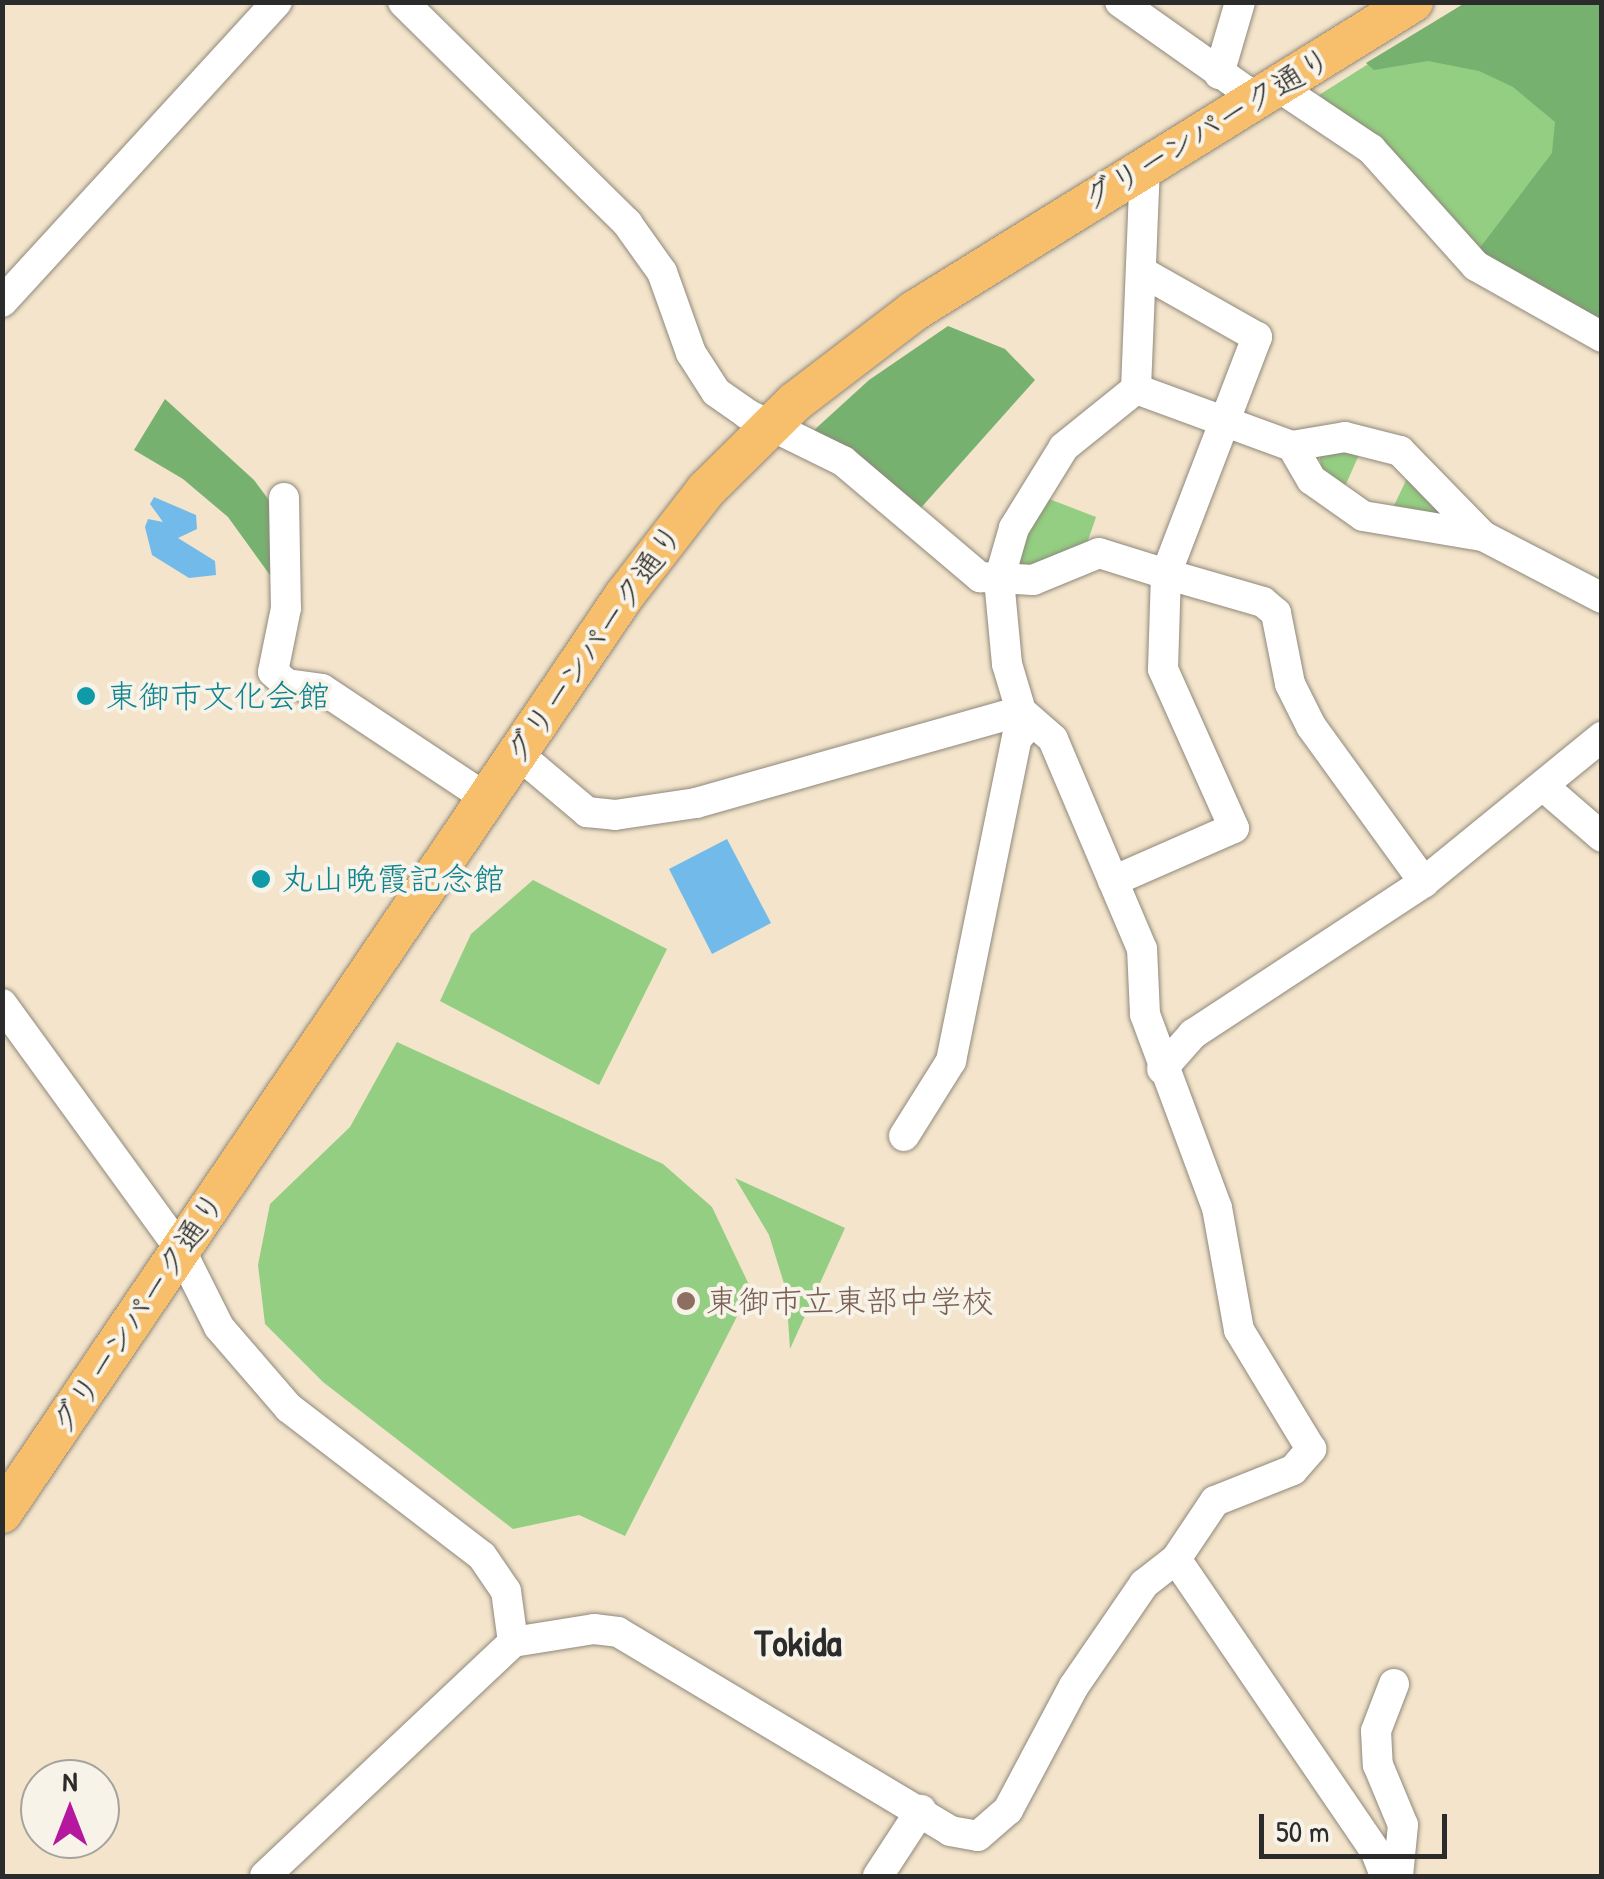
<!DOCTYPE html>
<html>
<head>
<meta charset="utf-8">
<style>
  body { margin:0 }
  #map { position:relative; width:1604px; height:1879px; overflow:hidden; background:#f3e4cb; font-family:"Patrick Hand","Klee One",sans-serif }
  div>[style] { position:absolute }
  .green>* { inset:0; background:#94ce82 }
  .forest>* { inset:0; background:#77b170 }
  .water>* { inset:0; background:#72baea }
  .roads { filter:drop-shadow(0 0 2px #8f887b) drop-shadow(0 0 2px #8f887b) }
  .minor>* { height:30px; margin:-15px; padding:0 15px; transform-origin:15px; border-radius:15px; background:#fff }
  .major>* { height:40px; margin:-20px; padding:0 20px; transform-origin:20px; border-radius:20px; background:#f7bf6c }
  .dots>* { width:28px; height:28px; translate:-50% -50%; box-sizing:border-box; border:5px solid #f7f3e8; border-radius:50% }
  span { translate:-50% -50%; white-space:nowrap; text-align:center; line-height:1.15; -webkit-text-stroke:8px #f7f3e8; paint-order:stroke }
  .street-label { font-size:32px; color:#2b2b2b }
  .culture-label { font-size:32px; color:#0d838f }
  .left { translate:0 -50%; text-align:left }
  .education-label { font-size:32px; color:#785e54 }
  .quarter-label { font-size:38px; color:#2b2b2b; font-weight:700 }
  .frame { position:absolute; inset:0; border:5px solid #2b2b2b; pointer-events:none }
  .north { position:absolute; left:20px; top:1759px; width:100px; height:100px; box-sizing:border-box; background:#f7f3e8; border:2px solid #a5a39c; border-radius:50%; rotate:0deg; font-size:28px; font-weight:700; line-height:40px; text-align:center; color:#2b2b2b }
  .north::after { content:''; display:block; margin:auto; width:35px; height:45px; background:#b5179e; clip-path:polygon(50% 0,100% 100%,50% 72%,0 100%) }
  .scale { position:absolute; left:1259px; top:1814px; width:188px; height:45px; box-sizing:border-box; border:5px solid #2b2b2b; border-top:0; padding-left:12px; font-size:30px; line-height:35px; white-space:nowrap; color:#2b2b2b; -webkit-text-stroke:8px #f7f3e8; paint-order:stroke }
</style>
</head>
<body>
<div id="map">
  <div class="green">
    <div style="clip-path:polygon(1465px 3px,1601px 3px,1601px 321px,1482px 253px,1386px 146px,1319px 95px)"></div>
    <div style="clip-path:polygon(1362px 448px,1342px 493px,1323px 477px,1319px 453px)"></div>
    <div style="clip-path:polygon(1410px 472px,1457px 521px,1390px 514px)"></div>
    <div style="clip-path:polygon(1044px 497px,1096px 517px,1085px 549px,1031px 573px,1014px 563px)"></div>
    <div style="clip-path:polygon(533px 880px,667px 949px,599px 1085px,440px 1001px,471px 934px)"></div>
    <div style="clip-path:polygon(397px 1042px,663px 1164px,712px 1207px,751px 1289px,625px 1536px,579px 1515px,513px 1529px,323px 1382px,265px 1324px,258px 1265px,270px 1204px,350px 1127px)"></div>
    <div style="clip-path:polygon(735px 1178px,845px 1228px,790px 1349px,786px 1290px,769px 1235px)"></div>
  </div>
  <div class="forest">
    <div style="clip-path:polygon(1465px 3px,1601px 3px,1601px 321px,1514px 277px,1479px 249px,1552px 153px,1555px 122px,1513px 87px,1479px 71px,1428px 61px,1374px 70px,1366px 63px)"></div>
    <div style="clip-path:polygon(948px 326px,1005px 349px,1035px 380px,919px 510px,812px 432px,869px 380px)"></div>
    <div style="clip-path:polygon(165px 399px,254px 480px,277px 511px,280px 589px,228px 517px,183px 479px,134px 450px)"></div>
  </div>
  <div class="water">
    <div style="clip-path:polygon(154px 497px,196px 515px,197px 529px,178px 538px,215px 561px,216px 575px,189px 578px,152px 555px,145px 527px,148px 519px,163px 522px,150px 504px)"></div>
    <div style="clip-path:polygon(727px 839px,771px 923px,712px 954px,669px 869px)"></div>
  </div>
  <div class="roads">
    <div class="minor">
      <div style="left:403px;top:2px;width:315px;rotate:44.6deg"></div>
      <div style="left:627px;top:223px;width:60px;rotate:54.5deg"></div>
      <div style="left:662px;top:272px;width:86px;rotate:70.3deg"></div>
      <div style="left:691px;top:353px;width:46px;rotate:57.3deg"></div>
      <div style="left:716px;top:392px;width:38px;rotate:35deg"></div>
      <div style="left:747px;top:414px;width:107px;rotate:26.1deg"></div>
      <div style="left:843px;top:461px;width:180px;rotate:40.3deg"></div>
      <div style="left:980px;top:577px;width:53px;rotate:3.2deg"></div>
      <div style="left:1033px;top:580px;width:71px;rotate:-22.2deg"></div>
      <div style="left:1099px;top:553px;width:70px;rotate:17.4deg"></div>
      <div style="left:1166px;top:574px;width:254px;rotate:-69deg"></div>
      <div style="left:1257px;top:337px;width:132px;rotate:-150.5deg"></div>
      <div style="left:1120px;top:2px;width:166px;rotate:35.2deg"></div>
      <div style="left:1219px;top:74px;width:75px;rotate:-73.7deg"></div>
      <div style="left:1277px;top:86px;width:113px;rotate:33.8deg"></div>
      <div style="left:1371px;top:149px;width:157px;rotate:48.1deg"></div>
      <div style="left:1476px;top:266px;width:145px;rotate:29.4deg"></div>
      <div style="left:2px;top:302px;width:407px;rotate:-47.5deg"></div>
      <div style="left:1136px;top:389px;width:166px;rotate:20.1deg"></div>
      <div style="left:1292px;top:446px;width:54px;rotate:-9.6deg"></div>
      <div style="left:1345px;top:437px;width:57px;rotate:14.3deg"></div>
      <div style="left:1400px;top:451px;width:119px;rotate:45.7deg"></div>
      <div style="left:1483px;top:536px;width:134px;rotate:27.5deg"></div>
      <div style="left:1136px;top:389px;width:222px;rotate:-87.7deg"></div>
      <div style="left:1292px;top:446px;width:39px;rotate:60deg"></div>
      <div style="left:1312px;top:480px;width:62px;rotate:35.2deg"></div>
      <div style="left:1363px;top:516px;width:122px;rotate:9.5deg"></div>
      <div style="left:284px;top:498px;width:110px;rotate:89deg"></div>
      <div style="left:286px;top:608px;width:65px;rotate:101.5deg"></div>
      <div style="left:273px;top:672px;width:18px;rotate:41deg"></div>
      <div style="left:287px;top:684px;width:35px;rotate:8deg"></div>
      <div style="left:322px;top:689px;width:197px;rotate:33.6deg"></div>
      <div style="left:517px;top:753px;width:92px;rotate:40.1deg"></div>
      <div style="left:587px;top:812px;width:28px;rotate:6deg"></div>
      <div style="left:615px;top:815px;width:82px;rotate:-8.4deg"></div>
      <div style="left:696px;top:803px;width:338px;rotate:-15.8deg"></div>
      <div style="left:1543px;top:786px;width:78px;rotate:40.8deg"></div>
      <div style="left:1113px;top:881px;width:132px;rotate:-23.7deg"></div>
      <div style="left:1234px;top:828px;width:174px;rotate:-114.1deg"></div>
      <div style="left:1163px;top:669px;width:95px;rotate:-88.2deg"></div>
      <div style="left:1166px;top:574px;width:101px;rotate:16.1deg"></div>
      <div style="left:1263px;top:602px;width:17px;rotate:40deg"></div>
      <div style="left:1276px;top:613px;width:72px;rotate:78.8deg"></div>
      <div style="left:1290px;top:684px;width:47px;rotate:63.4deg"></div>
      <div style="left:1311px;top:726px;width:193px;rotate:54.1deg"></div>
      <div style="left:2px;top:1004px;width:303px;rotate:54deg"></div>
      <div style="left:180px;top:1249px;width:87px;rotate:63.4deg"></div>
      <div style="left:219px;top:1327px;width:107px;rotate:49.2deg"></div>
      <div style="left:289px;top:1408px;width:243px;rotate:37.5deg"></div>
      <div style="left:482px;top:1556px;width:42px;rotate:55.6deg"></div>
      <div style="left:506px;top:1591px;width:51px;rotate:82.2deg"></div>
      <div style="left:1162px;top:1069px;width:47px;rotate:-48.5deg"></div>
      <div style="left:1193px;top:1034px;width:277px;rotate:-33.3deg"></div>
      <div style="left:1424px;top:882px;width:230px;rotate:-39.2deg"></div>
      <div style="left:904px;top:1136px;width:89px;rotate:-57.9deg"></div>
      <div style="left:951px;top:1061px;width:330px;rotate:-78.5deg"></div>
      <div style="left:1017px;top:738px;width:22px;rotate:-47deg"></div>
      <div style="left:1176px;top:1559px;width:355px;rotate:55.7deg"></div>
      <div style="left:1376px;top:1852px;width:26px;rotate:69deg"></div>
      <div style="left:1394px;top:1684px;width:50px;rotate:111deg"></div>
      <div style="left:1376px;top:1731px;width:34px;rotate:87deg"></div>
      <div style="left:1378px;top:1765px;width:65px;rotate:67.4deg"></div>
      <div style="left:1403px;top:1825px;width:51px;rotate:95.6deg"></div>
      <div style="left:265px;top:1876px;width:341px;rotate:-43.3deg"></div>
      <div style="left:513px;top:1642px;width:82px;rotate:-9.1deg"></div>
      <div style="left:594px;top:1629px;width:24px;rotate:7deg"></div>
      <div style="left:618px;top:1632px;width:387px;rotate:30.9deg"></div>
      <div style="left:950px;top:1831px;width:28px;rotate:10deg"></div>
      <div style="left:978px;top:1836px;width:40px;rotate:-41deg"></div>
      <div style="left:1008px;top:1810px;width:140px;rotate:-62deg"></div>
      <div style="left:1074px;top:1686px;width:124px;rotate:-55.5deg"></div>
      <div style="left:1144px;top:1584px;width:41px;rotate:-38deg"></div>
      <div style="left:1176px;top:1559px;width:70px;rotate:-56.1deg"></div>
      <div style="left:1215px;top:1501px;width:84px;rotate:-21.7deg"></div>
      <div style="left:1293px;top:1470px;width:28px;rotate:-49deg"></div>
      <div style="left:1311px;top:1449px;width:139px;rotate:-121.2deg"></div>
      <div style="left:1239px;top:1330px;width:124px;rotate:-100.2deg"></div>
      <div style="left:1217px;top:1208px;width:207px;rotate:-110.4deg"></div>
      <div style="left:1145px;top:1014px;width:65px;rotate:-92.6deg"></div>
      <div style="left:1142px;top:949px;width:228px;rotate:-113deg"></div>
      <div style="left:1053px;top:739px;width:43px;rotate:-138.8deg"></div>
      <div style="left:1021px;top:711px;width:49px;rotate:-106.6deg"></div>
      <div style="left:1007px;top:664px;width:84px;rotate:-95.4deg"></div>
      <div style="left:999px;top:580px;width:54px;rotate:-73.9deg"></div>
      <div style="left:1014px;top:528px;width:95px;rotate:-58.3deg"></div>
      <div style="left:1064px;top:447px;width:92px;rotate:-38.9deg"></div>
      <div style="left:878px;top:1876px;width:79px;rotate:-56.9deg"></div>
    </div>
    <div class="major">
      <div style="left:2px;top:1513px;width:1108px;rotate:-55.85deg"></div>
      <div style="left:624px;top:596px;width:134px;rotate:-52.3deg"></div>
      <div style="left:706px;top:490px;width:125px;rotate:-44.7deg"></div>
      <div style="left:795px;top:402px;width:150px;rotate:-37.4deg"></div>
      <div style="left:914px;top:311px;width:587px;rotate:-31.77deg"></div>
    </div>
  </div>
  <div class="dots">
    <div style="left:86px;top:696px;background:#0f9aa8"></div>
    <div style="left:261px;top:879px;background:#0f9aa8"></div>
    <div style="left:686px;top:1301px;background:#8d6e63"></div>
  </div>
  <div class="street-label">
    <span style="left:1207px;top:129px;rotate:-31deg">グリーンパーク通り</span>
    <span style="left:594px;top:644px;rotate:-55deg">グリーンパーク通り</span>
    <span style="left:138px;top:1313px;rotate:-56deg">グリーンパーク通り</span>
  </div>
  <div class="culture-label">
    <span class="left" style="left:106px;top:696px">東御市文化会館</span>
    <span class="left" style="left:281px;top:879px">丸山晩霞記念館</span>
  </div>
  <div class="education-label">
    <span class="left" style="left:706px;top:1301px">東御市立東部中学校</span>
  </div>
  <div class="quarter-label">
    <span style="left:798px;top:1643px">Tokida</span>
  </div>
  <div class="frame"></div>
  <div class="north">N</div>
  <div class="scale">50 m</div>
</div>
</body>
</html>
